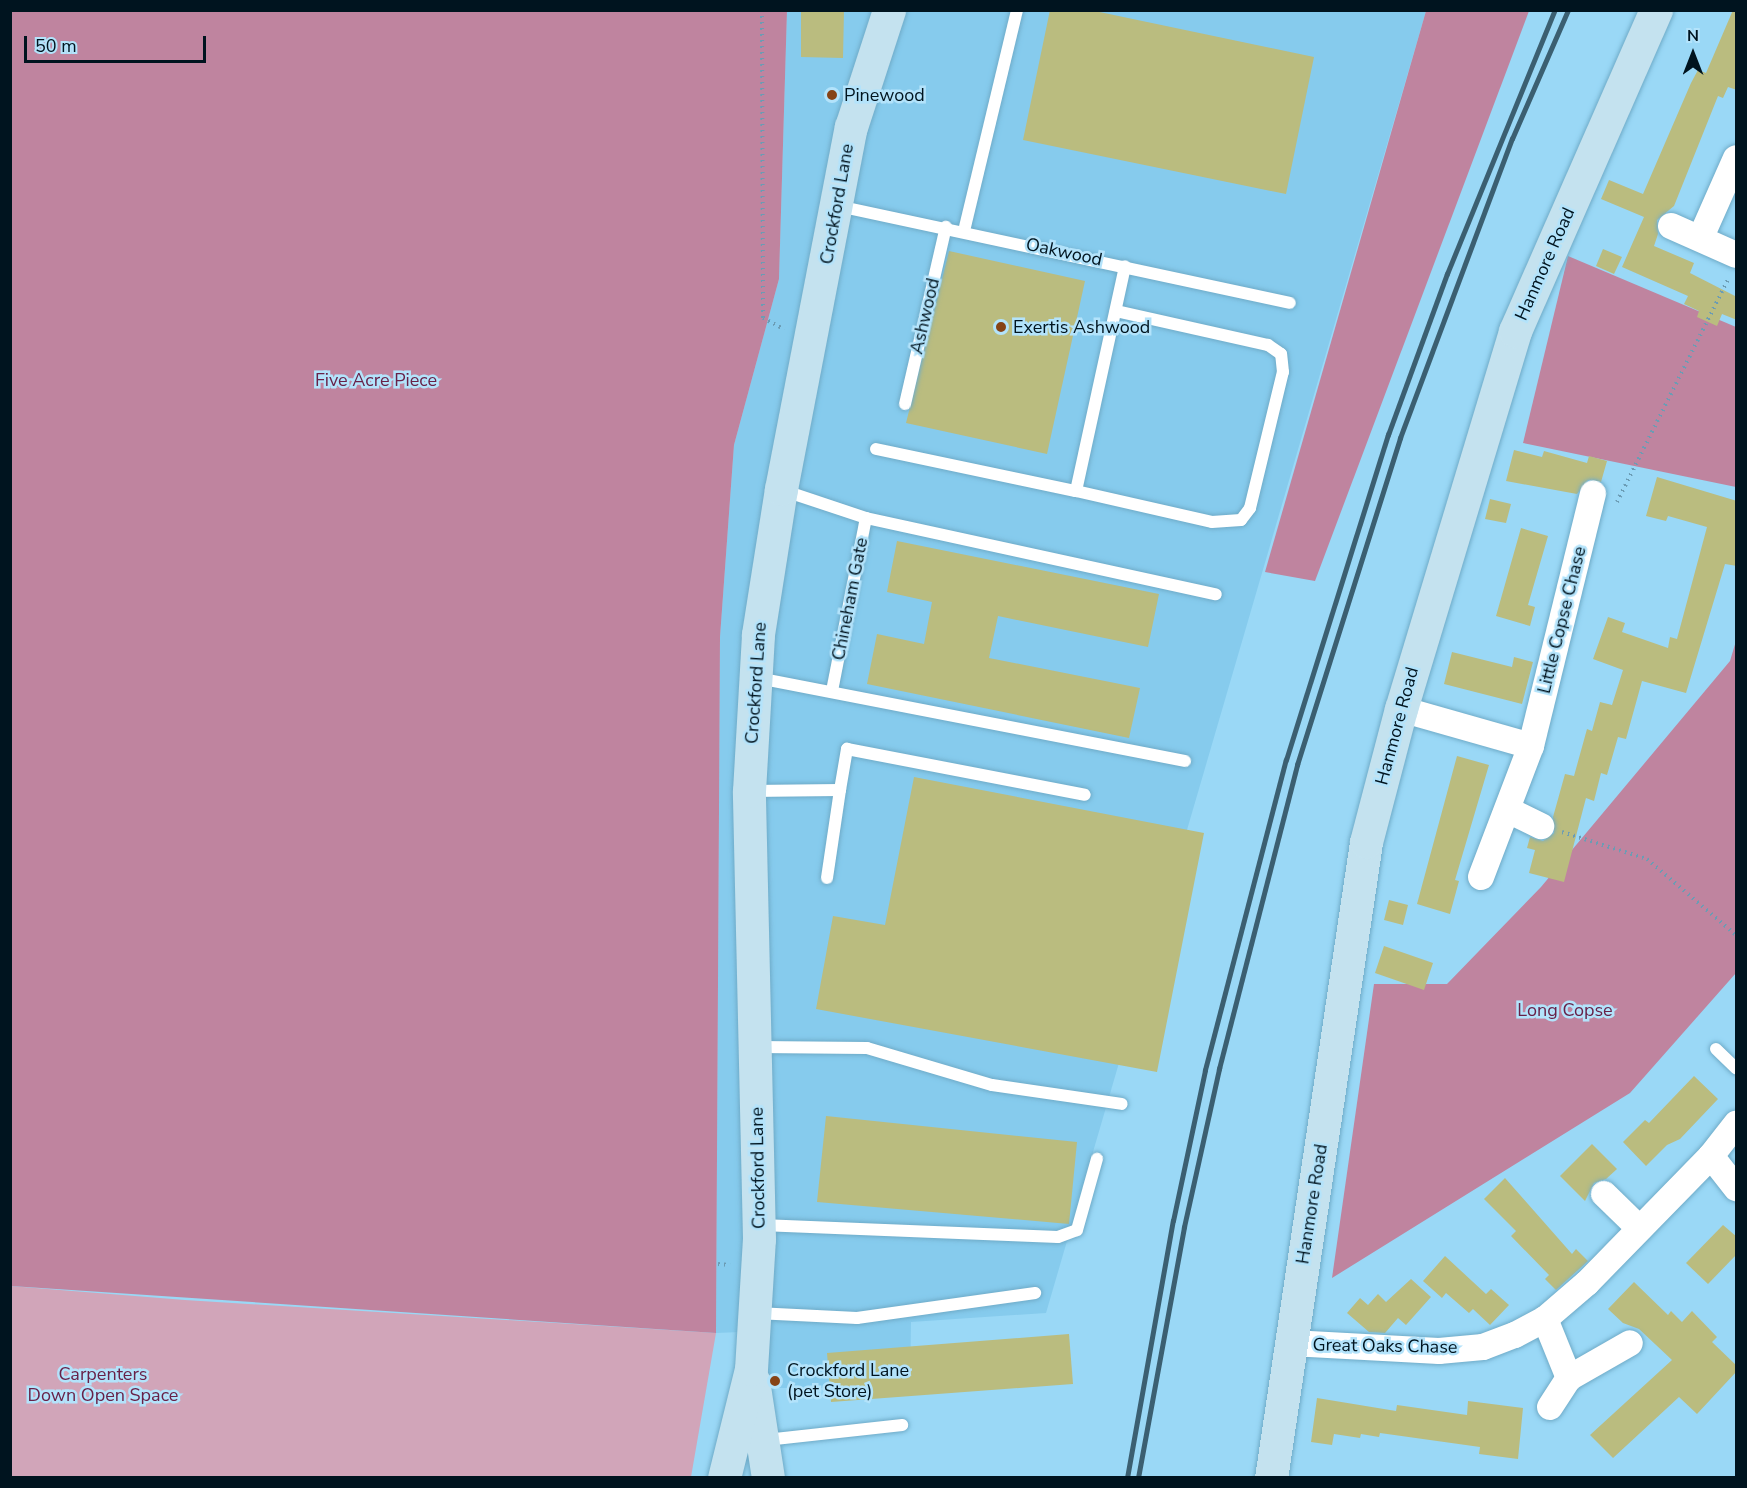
<!DOCTYPE html>
<html>
<head>
<meta charset="utf-8">
<style>
  body { margin:0 }
  #map { position:relative; width:1747px; height:1488px; overflow:hidden; background:#9ad8f6; font-family:"Nunito Sans",sans-serif }
  div>[style] { position:absolute }
  .built>* { inset:0; background:#86cbed }
  .green>* { inset:0; background:#d1a5b9 }
  .forest>* { inset:0; background:#bf849f }
  .building>* { inset:0; background:#babc7f }
  .path>* { height:4px; margin-top:-2px; transform-origin:0; background:repeating-linear-gradient(90deg,#6b9cb4 0 1.5px,transparent 0 6px) }
  .roads { filter:drop-shadow(0 0 2px #6fabc8) drop-shadow(0 0 2px #6fabc8) }
  .lane>* { height:12px; margin:-6px; padding:0 6px; transform-origin:6px; border-radius:6px; background:#fff }
  .street>* { height:26px; margin:-13px; padding:0 13px; transform-origin:13px; border-radius:13px; background:#fff }
  .secondary>* { height:33px; margin:-16.5px; padding:0 16.5px; transform-origin:16.5px; border-radius:16.5px; background:#c4e2ef }
  .rail>* { height:4.5px; margin:-2.25px; padding:0 2.25px; transform-origin:2.25px; border-radius:2.25px; background:#3b5f71 }
  .dots>* { width:16px; height:16px; translate:-50% -50%; box-sizing:border-box; border:3px solid #b3e3fb; border-radius:50% }
  span { translate:-50% -50%; white-space:nowrap; text-align:center; line-height:1.15; -webkit-text-stroke:5px #b3e3fb; paint-order:stroke }
  .poi-label { font-size:18px; color:#00141f }
  .left { translate:0 -50%; text-align:left }
  .street-label { font-size:18px; color:#00141f }
  .park-label { font-size:18px; color:#682148 }
  .frame { position:absolute; inset:0; border:12px solid #00141f; pointer-events:none }
  .north { position:absolute; left:1663px; top:24px; width:60px; height:60px; -webkit-text-stroke:4px #b3e3fb; paint-order:stroke; rotate:0deg; font-size:16px; font-weight:700; line-height:24px; text-align:center; color:#00141f }
  .north::after { content:''; display:block; margin:auto; width:21px; height:27px; background:#00141f; clip-path:polygon(50% 0,100% 100%,50% 72%,0 100%) }
  .scale { position:absolute; left:24px; top:36px; width:182px; height:27px; box-sizing:border-box; border:3px solid #00141f; border-top:0; padding-left:8px; font-size:18px; line-height:21px; white-space:nowrap; color:#00141f; -webkit-text-stroke:4px #b3e3fb; paint-order:stroke }
</style>
</head>
<body>
<div id="map">
  <div class="built">
    <div style="clip-path:polygon(787px 11px,1426px 11px,1046px 1313px,911px 1322px,910px 1388px,764px 1388px,764px 1331px,716px 1333px,720px 637px,734px 445px,779px 279px)"></div>
  </div>
  <div class="green">
    <div style="clip-path:polygon(10px 1286px,185px 1300px,716px 1333px,691px 1477px,11px 1477px)"></div>
  </div>
  <div class="forest">
    <div style="clip-path:polygon(10px 11px,787px 11px,779px 279px,734px 445px,720px 637px,716px 1333px,11px 1286px)"></div>
    <div style="clip-path:polygon(1426px 11px,1529px 11px,1315px 581px,1265px 572px)"></div>
    <div style="clip-path:polygon(1568px 256px,1736px 327px,1736px 487px,1523px 443px)"></div>
    <div style="clip-path:polygon(1736px 641px,1736px 973px,1630px 1093px,1332px 1278px,1374px 984px,1447px 984px,1541px 887px,1730px 661px)"></div>
  </div>
  <div class="building">
    <div style="clip-path:polygon(801px 10px,844px 10px,843px 58px,801px 57px)"></div>
    <div style="clip-path:polygon(1050px 10px,1090px 10px,1314px 57px,1286px 194px,1023px 140px)"></div>
    <div style="clip-path:polygon(1733px 10px,1737px 10px,1737px 90px,1728px 87px,1723px 98px,1718px 96px,1674px 206px,1657px 220px,1658px 234px,1654px 246px,1694px 263px,1690px 273px,1737px 297px,1737px 320px,1722px 314px,1717px 326px,1697px 317px,1699px 311px,1684px 304px,1688px 296px,1622px 267px,1644px 217px,1601px 199px,1609px 180px,1643px 194px,1691px 83px,1698px 70px,1706px 73px)"></div>
    <div style="clip-path:polygon(1603px 249px,1622px 257px,1614px 274px,1596px 266px)"></div>
    <div style="clip-path:polygon(949px 251px,1085px 281px,1047px 454px,906px 423px)"></div>
    <div style="clip-path:polygon(1514px 450px,1542px 457px,1544px 451px,1587px 463px,1589px 456px,1607px 461px,1601px 482px,1588px 480px,1577px 494px,1506px 481px)"></div>
    <div style="clip-path:polygon(1657px 477px,1737px 501px,1737px 566px,1725px 564px,1686px 693px,1642px 681px,1626px 739px,1618px 737px,1607px 775px,1601px 773px,1594px 801px,1586px 798px,1564px 882px,1529px 873px,1535px 850px,1527px 848px,1530px 837px,1543px 841px,1554px 833px,1553px 817px,1565px 774px,1574px 776px,1587px 729px,1592px 731px,1600px 702px,1612px 705px,1623px 670px,1593px 659px,1608px 617px,1625px 623px,1622px 632px,1668px 648px,1670px 637px,1677px 639px,1707px 527px,1668px 516px,1666px 521px,1646px 516px)"></div>
    <div style="clip-path:polygon(1490px 499px,1511px 504px,1506px 523px,1485px 519px)"></div>
    <div style="clip-path:polygon(1521px 528px,1548px 536px,1528px 605px,1535px 607px,1530px 626px,1496px 616px)"></div>
    <div style="clip-path:polygon(897px 541px,1159px 594px,1148px 647px,998px 616px,989px 658px,1140px 688px,1129px 738px,867px 684px,877px 634px,924px 644px,932px 602px,887px 592px)"></div>
    <div style="clip-path:polygon(1452px 652px,1512px 667px,1514px 657px,1533px 662px,1522px 704px,1444px 684px)"></div>
    <div style="clip-path:polygon(1457px 756px,1489px 765px,1455px 880px,1459px 881px,1450px 914px,1417px 904px)"></div>
    <div style="clip-path:polygon(914px 777px,1204px 833px,1157px 1072px,816px 1009px,833px 916px,885px 925px)"></div>
    <div style="clip-path:polygon(1389px 900px,1408px 905px,1403px 925px,1384px 920px)"></div>
    <div style="clip-path:polygon(1384px 946px,1433px 963px,1424px 990px,1375px 973px)"></div>
    <div style="clip-path:polygon(1694px 1076px,1718px 1099px,1680px 1139px,1667px 1145px,1646px 1166px,1623px 1142px,1645px 1120px,1649px 1123px)"></div>
    <div style="clip-path:polygon(826px 1116px,1077px 1142px,1069px 1224px,817px 1202px)"></div>
    <div style="clip-path:polygon(1592px 1144px,1617px 1169px,1606px 1179px,1594px 1183px,1585px 1201px,1560px 1176px)"></div>
    <div style="clip-path:polygon(1505px 1178px,1572px 1254px,1576px 1249px,1588px 1261px,1556px 1290px,1545px 1279px,1549px 1275px,1511px 1236px,1516px 1231px,1484px 1199px)"></div>
    <div style="clip-path:polygon(1723px 1225px,1737px 1237px,1737px 1254px,1708px 1284px,1686px 1263px)"></div>
    <div style="clip-path:polygon(1445px 1256px,1486px 1294px,1491px 1289px,1509px 1305px,1490px 1325px,1473px 1309px,1469px 1313px,1446px 1293px,1442px 1298px,1423px 1281px)"></div>
    <div style="clip-path:polygon(1411px 1279px,1431px 1297px,1406px 1325px,1398px 1318px,1385px 1333px,1369px 1332px,1347px 1313px,1360px 1298px,1368px 1305px,1378px 1294px,1386px 1302px)"></div>
    <div style="clip-path:polygon(1634px 1282px,1668px 1315px,1671px 1311px,1682px 1322px,1692px 1311px,1717px 1337px,1712px 1342px,1737px 1366px,1737px 1371px,1697px 1414px,1679px 1397px,1613px 1458px,1590px 1435px,1672px 1360px,1639px 1329px,1623px 1323px,1608px 1309px)"></div>
    <div style="clip-path:polygon(1069px 1334px,1073px 1384px,831px 1402px,827px 1353px)"></div>
    <div style="clip-path:polygon(1317px 1398px,1396px 1411px,1397px 1405px,1467px 1415px,1468px 1401px,1523px 1408px,1518px 1459px,1479px 1454px,1480px 1447px,1380px 1433px,1379px 1437px,1361px 1434px,1360px 1438px,1334px 1434px,1332px 1445px,1311px 1442px)"></div>
  </div>
  <div class="path">
    <div style="left:762px;top:10px;width:308px;rotate:89.8deg"></div>
    <div style="left:763px;top:318px;width:24px;rotate:28deg"></div>
    <div style="left:1617px;top:502px;width:251px;rotate:-63.5deg"></div>
    <div style="left:1562px;top:832px;width:89px;rotate:17.6deg"></div>
    <div style="left:1647px;top:859px;width:117px;rotate:40.5deg"></div>
    <div style="left:718px;top:1264px;width:12px;rotate:5deg"></div>
  </div>
  <div class="roads">
    <div class="lane">
      <div style="left:838px;top:206px;width:462px;rotate:12.1deg"></div>
      <div style="left:964px;top:231px;width:227px;rotate:-76.5deg"></div>
      <div style="left:905px;top:404px;width:182px;rotate:-77deg"></div>
      <div style="left:876px;top:449px;width:204px;rotate:11.9deg"></div>
      <div style="left:1076px;top:491px;width:230px;rotate:-77.7deg"></div>
      <div style="left:782px;top:490px;width:89px;rotate:18.4deg"></div>
      <div style="left:866px;top:518px;width:358px;rotate:12.3deg"></div>
      <div style="left:1076px;top:491px;width:139px;rotate:12.8deg"></div>
      <div style="left:1212px;top:522px;width:29px;rotate:-4deg"></div>
      <div style="left:1241px;top:520px;width:15px;rotate:-53deg"></div>
      <div style="left:1250px;top:508px;width:140px;rotate:-76.4deg"></div>
      <div style="left:1283px;top:372px;width:18px;rotate:-96deg"></div>
      <div style="left:1281px;top:354px;width:16px;rotate:-145deg"></div>
      <div style="left:1268px;top:345px;width:156px;rotate:-167.4deg"></div>
      <div style="left:758px;top:678px;width:435px;rotate:11deg"></div>
      <div style="left:832px;top:691px;width:176px;rotate:-78.9deg"></div>
      <div style="left:750px;top:791px;width:90px;rotate:-0.6deg"></div>
      <div style="left:840px;top:790px;width:42px;rotate:-80.3deg"></div>
      <div style="left:847px;top:749px;width:242px;rotate:10.9deg"></div>
      <div style="left:827px;top:878px;width:89px;rotate:-81.6deg"></div>
      <div style="left:757px;top:1047px;width:110px;rotate:0.5deg"></div>
      <div style="left:867px;top:1048px;width:130px;rotate:16.5deg"></div>
      <div style="left:992px;top:1085px;width:131px;rotate:8.3deg"></div>
      <div style="left:1716px;top:1049px;width:28px;rotate:44deg"></div>
      <div style="left:761px;top:1225px;width:297px;rotate:2.3deg"></div>
      <div style="left:1058px;top:1237px;width:20px;rotate:-20deg"></div>
      <div style="left:1077px;top:1230px;width:74px;rotate:-74.3deg"></div>
      <div style="left:756px;top:1313px;width:101px;rotate:2.8deg"></div>
      <div style="left:857px;top:1318px;width:180px;rotate:-8deg"></div>
      <div style="left:764px;top:1445px;width:13px;rotate:-29deg"></div>
      <div style="left:775px;top:1439px;width:128px;rotate:-6.3deg"></div>
    </div>
    <div class="street">
      <div style="left:1671px;top:226px;width:71px;rotate:24deg"></div>
      <div style="left:1701px;top:237px;width:86px;rotate:-66.1deg"></div>
      <div style="left:1401px;top:709px;width:135px;rotate:15.9deg"></div>
      <div style="left:1508px;top:810px;width:37px;rotate:26deg"></div>
      <div style="left:1481px;top:877px;width:140px;rotate:-69.1deg"></div>
      <div style="left:1531px;top:746px;width:260px;rotate:-76.2deg"></div>
      <div style="left:1711px;top:1156px;width:41px;rotate:52deg"></div>
      <div style="left:1604px;top:1194px;width:49px;rotate:44.2deg"></div>
      <div style="left:1545px;top:1319px;width:64px;rotate:67.9deg"></div>
      <div style="left:1291px;top:1343px;width:148px;rotate:3.1deg"></div>
      <div style="left:1439px;top:1351px;width:44px;rotate:-5.2deg"></div>
      <div style="left:1483px;top:1347px;width:34px;rotate:-21deg"></div>
      <div style="left:1515px;top:1335px;width:34px;rotate:-28deg"></div>
      <div style="left:1545px;top:1319px;width:55px;rotate:-40.6deg"></div>
      <div style="left:1587px;top:1283px;width:177px;rotate:-45.7deg"></div>
      <div style="left:1711px;top:1156px;width:41px;rotate:-52deg"></div>
      <div style="left:1550px;top:1407px;width:35px;rotate:-57deg"></div>
      <div style="left:1569px;top:1378px;width:70px;rotate:-29.8deg"></div>
    </div>
    <div class="secondary">
      <div style="left:753px;top:1380px;width:99px;rotate:81.3deg"></div>
      <div style="left:724px;top:1478px;width:112px;rotate:-76.1deg"></div>
      <div style="left:751px;top:1369px;width:130px;rotate:-86.5deg"></div>
      <div style="left:759px;top:1239px;width:448px;rotate:-91.3deg"></div>
      <div style="left:749px;top:791px;width:157px;rotate:-86.7deg"></div>
      <div style="left:758px;top:634px;width:147px;rotate:-81deg"></div>
      <div style="left:781px;top:489px;width:369px;rotate:-79.1deg"></div>
      <div style="left:851px;top:127px;width:123px;rotate:-72deg"></div>
      <div style="left:1271px;top:1478px;width:643px;rotate:-81.5deg"></div>
      <div style="left:1366px;top:842px;width:138px;rotate:-75.3deg"></div>
      <div style="left:1401px;top:709px;width:395px;rotate:-73.2deg"></div>
      <div style="left:1515px;top:331px;width:351px;rotate:-66.3deg"></div>
    </div>
  </div>
  <div class="rail">
    <div style="left:1127px;top:1478px;width:261px;rotate:-79.9deg"></div>
    <div style="left:1173px;top:1221px;width:154px;rotate:-78deg"></div>
    <div style="left:1205px;top:1070px;width:320px;rotate:-75.4deg"></div>
    <div style="left:1286px;top:760px;width:341px;rotate:-72.6deg"></div>
    <div style="left:1388px;top:435px;width:171px;rotate:-69.9deg"></div>
    <div style="left:1447px;top:274px;width:285px;rotate:-67.8deg"></div>
    <div style="left:1138px;top:1478px;width:255px;rotate:-79.6deg"></div>
    <div style="left:1184px;top:1227px;width:162px;rotate:-77.5deg"></div>
    <div style="left:1219px;top:1069px;width:314px;rotate:-75.6deg"></div>
    <div style="left:1297px;top:765px;width:343px;rotate:-72.5deg"></div>
    <div style="left:1400px;top:438px;width:319px;rotate:-69.5deg"></div>
    <div style="left:1512px;top:139px;width:141px;rotate:-66.5deg"></div>
  </div>
  <div class="dots">
    <div style="left:832px;top:95px;background:#864316"></div>
    <div style="left:1001px;top:327px;background:#864316"></div>
    <div style="left:775px;top:1381px;background:#864316"></div>
  </div>
  <div class="poi-label">
    <span class="left" style="left:844px;top:95px">Pinewood</span>
    <span class="left" style="left:1013px;top:327px">Exertis Ashwood</span>
    <span class="left" style="left:787px;top:1381px">Crockford Lane<br>(pet Store)</span>
  </div>
  <div class="street-label">
    <span style="left:837px;top:204px;rotate:-80deg">Crockford Lane</span>
    <span style="left:1064px;top:252px;rotate:12deg">Oakwood</span>
    <span style="left:1545px;top:264px;rotate:-66deg">Hanmore Road</span>
    <span style="left:925px;top:316px;rotate:-77deg">Ashwood</span>
    <span style="left:850px;top:599px;rotate:-79deg">Chineham Gate</span>
    <span style="left:1562px;top:620px;rotate:-76deg">Little Copse Chase</span>
    <span style="left:756px;top:683px;rotate:-86deg">Crockford Lane</span>
    <span style="left:1397px;top:726px;rotate:-75deg">Hanmore Road</span>
    <span style="left:758px;top:1168px;rotate:-91deg">Crockford Lane</span>
    <span style="left:1312px;top:1204px;rotate:-81deg">Hanmore Road</span>
    <span style="left:1385px;top:1346px;rotate:1deg">Great Oaks Chase</span>
  </div>
  <div class="park-label">
    <span style="left:376px;top:380px">Five Acre Piece</span>
    <span style="left:1565px;top:1010px">Long Copse</span>
    <span style="left:103px;top:1385px">Carpenters<br>Down Open Space</span>
  </div>
  <div class="frame"></div>
  <div class="north">N</div>
  <div class="scale">50 m</div>
</div>
</body>
</html>
